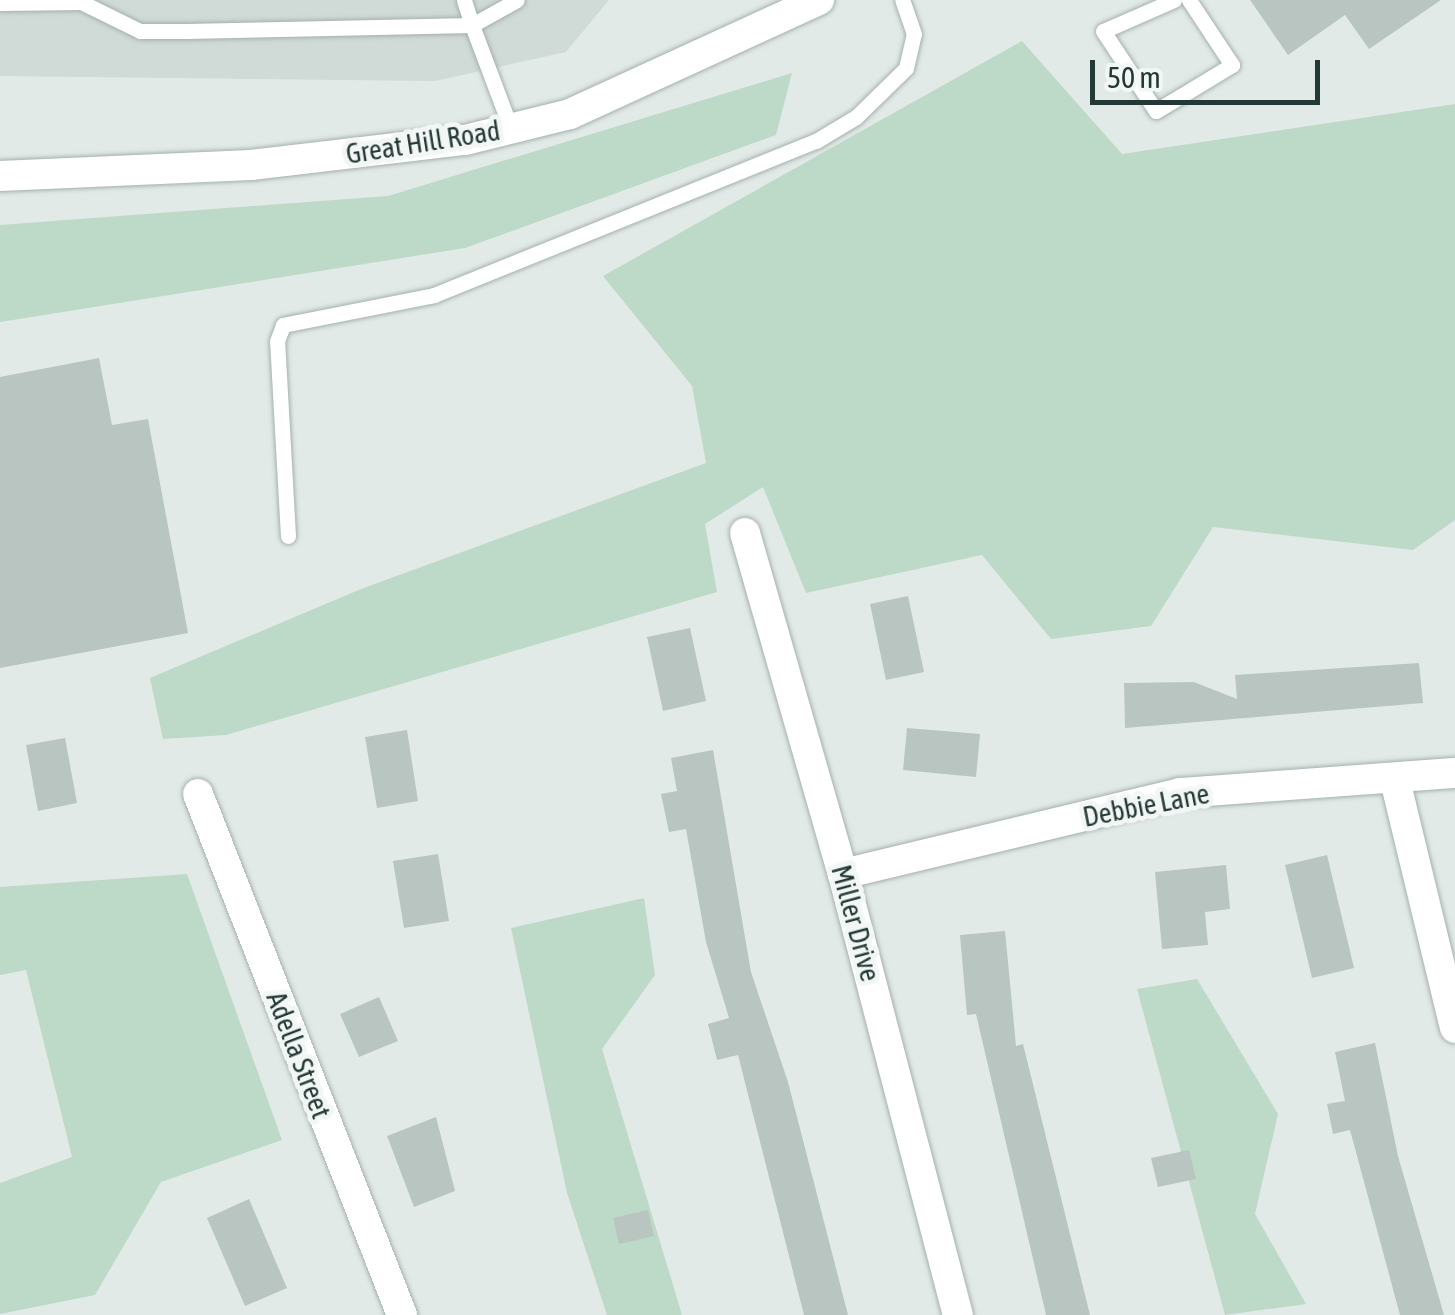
<!DOCTYPE html>
<html>
<head>
<meta charset="utf-8">
<style>
  body { margin:0 }
  #map { position:relative; width:1455px; height:1315px; overflow:hidden; background:#e2eae7; font-family:"Asap Condensed",sans-serif }
  div>[style] { position:absolute }
  .built>* { inset:0; background:#d0dad7 }
  .green>* { inset:0; background:#bdd9c8 }
  .building>* { inset:0; background:#b8c5c1 }
  .roads { filter:drop-shadow(0 0 2px #a5b1ae) drop-shadow(0 0 2px #a5b1ae) }
  .lane>* { height:15px; margin:-7.5px; padding:0 7.5px; transform-origin:7.5px; border-radius:7.5px; background:#fff }
  .street>* { height:30px; margin:-15px; padding:0 15px; transform-origin:15px; border-radius:15px; background:#fff }
  span { translate:-50% -50%; white-space:nowrap; text-align:center; line-height:1.15; -webkit-text-stroke:10px #f2f7f5; paint-order:stroke }
  .street-label { font-size:28px; color:#243936 }
  .scale { position:absolute; left:1090px; top:60px; width:230px; height:45px; box-sizing:border-box; border:5px solid #243936; border-top:0; padding-left:12px; font-size:30px; line-height:35px; white-space:nowrap; color:#243936; -webkit-text-stroke:8px #f2f7f5; paint-order:stroke }
</style>
</head>
<body>
<div id="map">
  <div class="built">
    <div style="clip-path:polygon(0 0,609px 0,566px 52px,435px 81px,0 76px)"></div>
  </div>
  <div class="green">
    <div style="clip-path:polygon(1022px 41px,1122px 154px,1455px 104px,1455px 520px,1413px 550px,1213px 527px,1151px 626px,1051px 639px,982px 555px,806px 593px,763px 487px,705px 524px,717px 592px,226px 735px,163px 739px,150px 678px,361px 589px,706px 463px,692px 386px,603px 276px)"></div>
    <div style="clip-path:polygon(792px 73px,776px 135px,465px 248px,0 322px,0 225px,388px 196px)"></div>
    <div style="clip-path:polygon(187px 874px,282px 1140px,161px 1182px,95px 1295px,0 1314px,0 1183px,72px 1157px,26px 970px,0 975px,0 887px)"></div>
    <div style="clip-path:polygon(644px 898px,655px 975px,602px 1049px,682px 1315px,607px 1315px,567px 1193px,511px 928px)"></div>
    <div style="clip-path:polygon(1197px 979px,1278px 1114px,1255px 1214px,1306px 1304px,1225px 1315px,1137px 989px)"></div>
  </div>
  <div class="building">
    <div style="clip-path:polygon(1250px 0,1441px 0,1369px 49px,1345px 15px,1288px 55px)"></div>
    <div style="clip-path:polygon(99px 358px,112px 425px,148px 419px,188px 633px,0 668px,0 377px)"></div>
    <div style="clip-path:polygon(908px 596px,924px 672px,886px 680px,870px 604px)"></div>
    <div style="clip-path:polygon(690px 628px,706px 701px,663px 711px,647px 637px)"></div>
    <div style="clip-path:polygon(1419px 663px,1423px 703px,1125px 728px,1124px 683px,1194px 682px,1237px 699px,1235px 675px)"></div>
    <div style="clip-path:polygon(907px 728px,980px 734px,976px 777px,903px 770px)"></div>
    <div style="clip-path:polygon(407px 730px,418px 801px,377px 808px,365px 737px)"></div>
    <div style="clip-path:polygon(65px 738px,77px 803px,38px 811px,26px 745px)"></div>
    <div style="clip-path:polygon(713px 750px,751px 972px,788px 1082px,848px 1315px,804px 1315px,738px 1055px,717px 1060px,708px 1024px,729px 1018px,706px 942px,686px 829px,669px 832px,661px 794px,677px 791px,671px 758px)"></div>
    <div style="clip-path:polygon(438px 854px,449px 921px,404px 928px,393px 861px)"></div>
    <div style="clip-path:polygon(1327px 855px,1354px 968px,1312px 978px,1285px 865px)"></div>
    <div style="clip-path:polygon(1226px 865px,1230px 909px,1205px 912px,1208px 945px,1162px 949px,1155px 872px)"></div>
    <div style="clip-path:polygon(1005px 931px,1016px 1046px,1023px 1044px,1090px 1315px,1046px 1315px,976px 1014px,967px 1015px,960px 935px)"></div>
    <div style="clip-path:polygon(379px 997px,398px 1041px,359px 1057px,340px 1014px)"></div>
    <div style="clip-path:polygon(1375px 1043px,1398px 1156px,1444px 1315px,1400px 1315px,1350px 1130px,1333px 1134px,1327px 1104px,1345px 1101px,1335px 1052px)"></div>
    <div style="clip-path:polygon(436px 1117px,455px 1191px,414px 1207px,387px 1136px)"></div>
    <div style="clip-path:polygon(1189px 1150px,1196px 1179px,1158px 1187px,1151px 1158px)"></div>
    <div style="clip-path:polygon(249px 1199px,287px 1288px,245px 1306px,207px 1218px)"></div>
    <div style="clip-path:polygon(648px 1210px,654px 1236px,619px 1244px,613px 1218px)"></div>
  </div>
  <div class="roads">
    <div class="lane">
      <div style="left:1174px;top:0;width:77px;rotate:156.4deg"></div>
      <div style="left:1103px;top:31px;width:96px;rotate:56.5deg"></div>
      <div style="left:1156px;top:111px;width:89px;rotate:-31.2deg"></div>
      <div style="left:1232px;top:65px;width:78px;rotate:-123.5deg"></div>
      <div style="left:0;top:3px;width:81px;rotate:-0.7deg"></div>
      <div style="left:81px;top:2px;width:66px;rotate:26.2deg"></div>
      <div style="left:140px;top:31px;width:46px"></div>
      <div style="left:186px;top:31px;width:286px;rotate:-1.2deg"></div>
      <div style="left:472px;top:25px;width:26px;rotate:-108deg"></div>
      <div style="left:511px;top:129px;width:111px;rotate:-110.6deg"></div>
      <div style="left:472px;top:25px;width:51px;rotate:-29.1deg"></div>
      <div style="left:288px;top:536px;width:195px;rotate:-93.2deg"></div>
      <div style="left:277px;top:341px;width:17px;rotate:-69deg"></div>
      <div style="left:283px;top:325px;width:154px;rotate:-11.2deg"></div>
      <div style="left:434px;top:295px;width:412px;rotate:-22deg"></div>
      <div style="left:816px;top:141px;width:47px;rotate:-31deg"></div>
      <div style="left:856px;top:117px;width:70px;rotate:-44.4deg"></div>
      <div style="left:906px;top:68px;width:35px;rotate:-77deg"></div>
      <div style="left:914px;top:34px;width:36px;rotate:-109deg"></div>
    </div>
    <div class="street">
      <div style="left:0;top:176px;width:251px;rotate:-2.5deg"></div>
      <div style="left:251px;top:165px;width:215px;rotate:-6.7deg"></div>
      <div style="left:465px;top:140px;width:108px;rotate:-13.9deg"></div>
      <div style="left:570px;top:114px;width:274px;rotate:-24.6deg"></div>
      <div style="left:745px;top:533px;width:355px;rotate:74deg"></div>
      <div style="left:843px;top:874px;width:456px;rotate:75.4deg"></div>
      <div style="left:1395px;top:780px;width:255px;rotate:76.4deg"></div>
      <div style="left:198px;top:794px;width:560px;rotate:68.62deg"></div>
      <div style="left:843px;top:874px;width:347px;rotate:-13.5deg"></div>
      <div style="left:1180px;top:793px;width:276px;rotate:-4.2deg"></div>
    </div>
  </div>
  <div class="street-label">
    <span style="left:423px;top:142px;rotate:-9deg">Great Hill Road</span>
    <span style="left:1146px;top:805px;rotate:-11deg">Debbie Lane</span>
    <span style="left:856px;top:923px;rotate:75deg">Miller Drive</span>
    <span style="left:299px;top:1055px;rotate:69deg">Adella Street</span>
  </div>
  <div class="scale">50 m</div>
</div>
</body>
</html>
